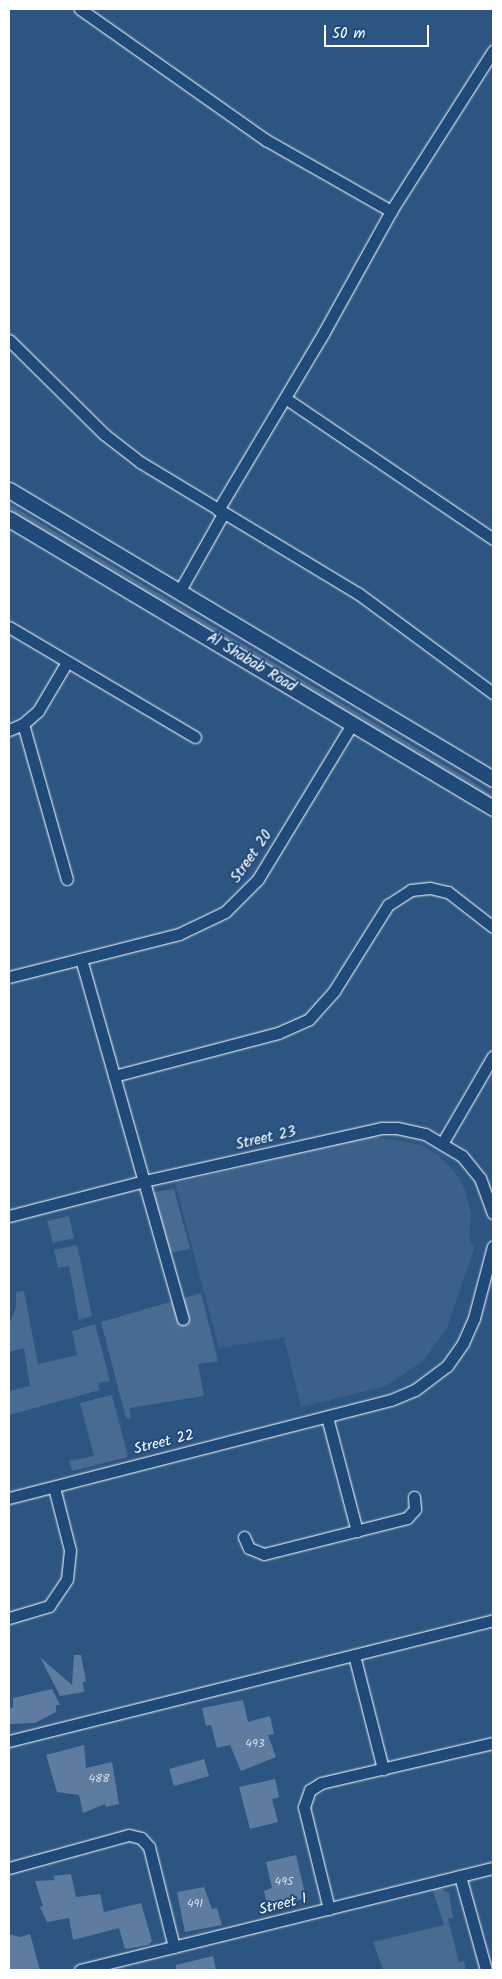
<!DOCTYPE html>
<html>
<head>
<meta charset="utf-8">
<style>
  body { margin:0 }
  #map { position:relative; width:502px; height:1979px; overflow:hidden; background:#2c5582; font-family:Kalam,sans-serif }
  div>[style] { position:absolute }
  .built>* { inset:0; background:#3b618b }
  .green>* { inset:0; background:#486b92 }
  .building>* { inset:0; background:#5e7c9f }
  .roads { filter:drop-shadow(0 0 1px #fff) drop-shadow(0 0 1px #fff) }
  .minor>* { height:11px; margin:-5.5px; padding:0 5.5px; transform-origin:5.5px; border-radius:5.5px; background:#1f4a7a }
  .secondary>* { height:15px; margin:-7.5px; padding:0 7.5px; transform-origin:7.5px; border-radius:7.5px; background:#1f4a7a }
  span { translate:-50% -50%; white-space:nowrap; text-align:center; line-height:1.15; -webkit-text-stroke:4px #1f4a7a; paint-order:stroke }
  .number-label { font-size:12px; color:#d7dee7 }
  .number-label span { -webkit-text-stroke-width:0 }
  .street-label { font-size:15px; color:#fff }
  .frame { position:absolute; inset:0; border:10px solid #fff; pointer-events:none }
  .scale { position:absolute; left:324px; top:25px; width:105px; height:22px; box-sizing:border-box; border:2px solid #fff; border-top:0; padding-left:6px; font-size:15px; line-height:18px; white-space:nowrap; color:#fff; -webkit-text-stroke:4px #1f4a7a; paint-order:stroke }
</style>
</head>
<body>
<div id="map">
  <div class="built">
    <div style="clip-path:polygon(373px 1136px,421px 1145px,438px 1155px,454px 1171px,465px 1189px,471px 1215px,469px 1242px,475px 1246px,447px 1328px,423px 1361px,386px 1386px,301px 1407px,284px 1337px,219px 1348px,175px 1183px)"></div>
  </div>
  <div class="green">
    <div style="clip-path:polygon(9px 504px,470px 780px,493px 796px,493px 807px,9px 515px)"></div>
    <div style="clip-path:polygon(174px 1189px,190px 1249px,169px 1253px,152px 1198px,154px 1192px)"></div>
    <div style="clip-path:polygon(69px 1216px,74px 1238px,53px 1243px,47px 1221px)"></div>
    <div style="clip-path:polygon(77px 1245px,92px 1316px,79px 1320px,69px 1266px,58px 1268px,54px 1250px)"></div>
    <div style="clip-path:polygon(24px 1291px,38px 1364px,77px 1355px,72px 1331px,95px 1324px,110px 1381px,98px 1383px,100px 1390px,9px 1415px,9px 1391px,30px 1386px,24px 1348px,9px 1352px,9px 1324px,16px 1308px,16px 1292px)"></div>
    <div style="clip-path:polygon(201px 1293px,218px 1361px,198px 1364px,204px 1396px,129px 1408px,131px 1418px,126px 1418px,101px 1322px)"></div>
    <div style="clip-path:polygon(112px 1395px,128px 1457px,72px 1471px,69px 1461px,94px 1456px,80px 1403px)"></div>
    <div style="clip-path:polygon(432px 1888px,440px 1888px,449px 1893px,453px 1918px,448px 1919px,459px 1962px,464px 1961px,466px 1970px,383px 1970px,373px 1942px,444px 1925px)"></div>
  </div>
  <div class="building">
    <div style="clip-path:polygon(74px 1655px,81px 1655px,86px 1681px,83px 1682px,84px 1692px,60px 1696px,40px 1657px,72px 1685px)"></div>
    <div style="clip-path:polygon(52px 1689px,60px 1705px,56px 1705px,56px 1712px,35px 1723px,9px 1724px,9px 1709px,13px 1707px,13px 1698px)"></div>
    <div style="clip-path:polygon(243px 1700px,248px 1722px,270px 1716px,274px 1734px,268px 1735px,276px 1757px,241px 1771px,230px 1745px,217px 1748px,211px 1725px,206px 1726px,202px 1708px)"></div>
    <div style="clip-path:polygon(84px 1745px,86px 1768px,112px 1762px,119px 1804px,106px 1807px,105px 1804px,83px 1813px,79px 1795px,57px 1792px,46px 1755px)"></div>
    <div style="clip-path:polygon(204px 1759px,209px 1776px,174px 1786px,169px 1769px)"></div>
    <div style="clip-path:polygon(275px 1779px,279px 1797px,272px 1799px,278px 1822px,250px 1829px,239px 1787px)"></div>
    <div style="clip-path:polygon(296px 1855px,306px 1898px,268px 1908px,264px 1891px,272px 1888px,266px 1862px)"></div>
    <div style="clip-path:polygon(71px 1874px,76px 1897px,100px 1894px,104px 1912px,141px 1903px,152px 1941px,148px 1945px,125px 1949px,119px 1928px,73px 1940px,69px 1918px,47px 1922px,40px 1907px,43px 1906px,35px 1881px,55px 1880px,53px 1876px)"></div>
    <div style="clip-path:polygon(204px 1887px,212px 1909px,217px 1908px,222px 1925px,185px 1932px,177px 1892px)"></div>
    <div style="clip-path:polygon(9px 1934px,20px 1937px,30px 1934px,40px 1970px,9px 1970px)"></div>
    <div style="clip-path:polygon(213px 1956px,216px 1970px,176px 1970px,176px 1965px)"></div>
  </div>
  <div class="roads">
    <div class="minor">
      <div style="left:80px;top:9px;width:228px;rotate:35.2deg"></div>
      <div style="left:266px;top:140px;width:144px;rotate:29.6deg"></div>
      <div style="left:9px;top:340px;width:134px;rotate:44.7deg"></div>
      <div style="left:104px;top:434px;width:46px;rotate:37.9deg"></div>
      <div style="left:140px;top:462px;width:256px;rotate:31.1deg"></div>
      <div style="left:359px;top:594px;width:167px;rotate:36.5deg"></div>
      <div style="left:285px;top:398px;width:251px;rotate:34.1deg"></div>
      <div style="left:218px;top:510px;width:207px;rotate:-59.2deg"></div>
      <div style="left:324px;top:332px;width:138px;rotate:-61deg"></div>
      <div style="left:391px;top:211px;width:190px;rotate:-57.5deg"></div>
      <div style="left:179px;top:592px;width:90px;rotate:-60.6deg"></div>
      <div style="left:9px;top:627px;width:216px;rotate:30.6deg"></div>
      <div style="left:23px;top:724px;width:161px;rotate:74.2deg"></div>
      <div style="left:9px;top:730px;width:15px;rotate:-23deg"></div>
      <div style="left:23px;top:724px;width:20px;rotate:-41deg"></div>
      <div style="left:38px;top:711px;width:57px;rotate:-59.4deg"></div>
      <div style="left:81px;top:959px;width:374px;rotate:74.2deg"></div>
      <div style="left:9px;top:977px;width:175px;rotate:-14.2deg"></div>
      <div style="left:179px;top:934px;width:51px;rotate:-25.6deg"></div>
      <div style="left:225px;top:912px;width:47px;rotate:-45deg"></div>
      <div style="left:258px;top:879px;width:183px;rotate:-58.7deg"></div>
      <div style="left:114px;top:1076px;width:170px;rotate:-14.7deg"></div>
      <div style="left:278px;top:1033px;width:34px;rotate:-24deg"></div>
      <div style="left:309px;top:1019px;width:38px;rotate:-48deg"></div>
      <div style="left:334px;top:991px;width:102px;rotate:-57.9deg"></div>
      <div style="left:388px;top:905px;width:27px;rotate:-33deg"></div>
      <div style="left:411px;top:890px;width:19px;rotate:-6deg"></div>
      <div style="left:430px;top:888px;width:18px;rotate:13deg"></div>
      <div style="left:448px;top:892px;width:57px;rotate:37.9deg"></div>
      <div style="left:443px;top:1142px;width:99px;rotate:-59.8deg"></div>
      <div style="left:9px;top:1216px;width:139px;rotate:-14.5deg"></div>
      <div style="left:144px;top:1181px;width:244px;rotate:-12.6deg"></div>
      <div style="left:382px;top:1128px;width:15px"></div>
      <div style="left:397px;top:1128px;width:29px;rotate:12deg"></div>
      <div style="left:425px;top:1134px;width:43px;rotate:30.7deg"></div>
      <div style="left:462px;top:1156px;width:28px;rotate:51deg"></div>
      <div style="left:480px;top:1178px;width:37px;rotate:70deg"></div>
      <div style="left:327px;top:1417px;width:118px;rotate:75.3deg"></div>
      <div style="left:9px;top:1498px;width:394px;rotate:-14.4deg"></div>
      <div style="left:391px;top:1400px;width:26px;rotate:-23deg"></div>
      <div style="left:415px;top:1390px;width:40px;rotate:-37deg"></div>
      <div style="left:447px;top:1366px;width:28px;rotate:-55deg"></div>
      <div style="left:463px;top:1343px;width:27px;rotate:-66deg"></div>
      <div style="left:474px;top:1318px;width:74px;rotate:-75.2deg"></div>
      <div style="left:244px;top:1537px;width:12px;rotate:66deg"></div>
      <div style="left:249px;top:1548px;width:16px;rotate:22deg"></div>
      <div style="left:264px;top:1554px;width:147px;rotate:-14.1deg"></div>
      <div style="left:407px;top:1518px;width:12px;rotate:-48deg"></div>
      <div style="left:415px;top:1509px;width:12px;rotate:-95deg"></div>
      <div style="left:9px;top:1618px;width:42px;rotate:-16.7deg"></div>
      <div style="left:49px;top:1606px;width:32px;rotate:-56deg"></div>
      <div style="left:67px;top:1579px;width:29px;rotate:-84deg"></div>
      <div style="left:70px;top:1550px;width:65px;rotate:-104.3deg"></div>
      <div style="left:354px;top:1655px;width:118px;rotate:75.7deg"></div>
      <div style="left:9px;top:1741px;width:499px;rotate:-14deg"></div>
      <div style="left:9px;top:1868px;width:124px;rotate:-15.4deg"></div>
      <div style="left:129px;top:1835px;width:12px;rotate:14deg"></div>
      <div style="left:141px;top:1838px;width:12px;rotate:48deg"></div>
      <div style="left:149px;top:1847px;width:103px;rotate:76deg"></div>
      <div style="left:460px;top:1876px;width:98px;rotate:74.5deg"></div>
      <div style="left:329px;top:1909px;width:105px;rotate:-103.8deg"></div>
      <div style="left:304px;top:1807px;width:18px;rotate:-71deg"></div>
      <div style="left:310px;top:1790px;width:13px;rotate:-32deg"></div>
      <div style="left:321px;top:1783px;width:177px;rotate:-13.1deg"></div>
      <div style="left:80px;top:1970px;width:425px;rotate:-13.9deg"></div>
    </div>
    <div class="secondary">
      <div style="left:9px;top:490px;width:564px;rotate:30.84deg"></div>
      <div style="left:9px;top:519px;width:564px;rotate:30.84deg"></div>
    </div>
  </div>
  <div class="number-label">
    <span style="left:255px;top:1744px">493</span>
    <span style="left:99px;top:1779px">488</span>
    <span style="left:284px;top:1882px">495</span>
    <span style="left:195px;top:1904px">491</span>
  </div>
  <div class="street-label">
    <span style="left:251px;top:663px;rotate:31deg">Al Shabab Road</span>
    <span style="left:252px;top:857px;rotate:-55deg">Street 20</span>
    <span style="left:266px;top:1139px;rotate:-13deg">Street 23</span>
    <span style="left:164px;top:1443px;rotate:-14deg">Street 22</span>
    <span style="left:283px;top:1905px;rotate:-14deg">Street 1</span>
  </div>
  <div class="frame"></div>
  <div class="scale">50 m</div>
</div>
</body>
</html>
